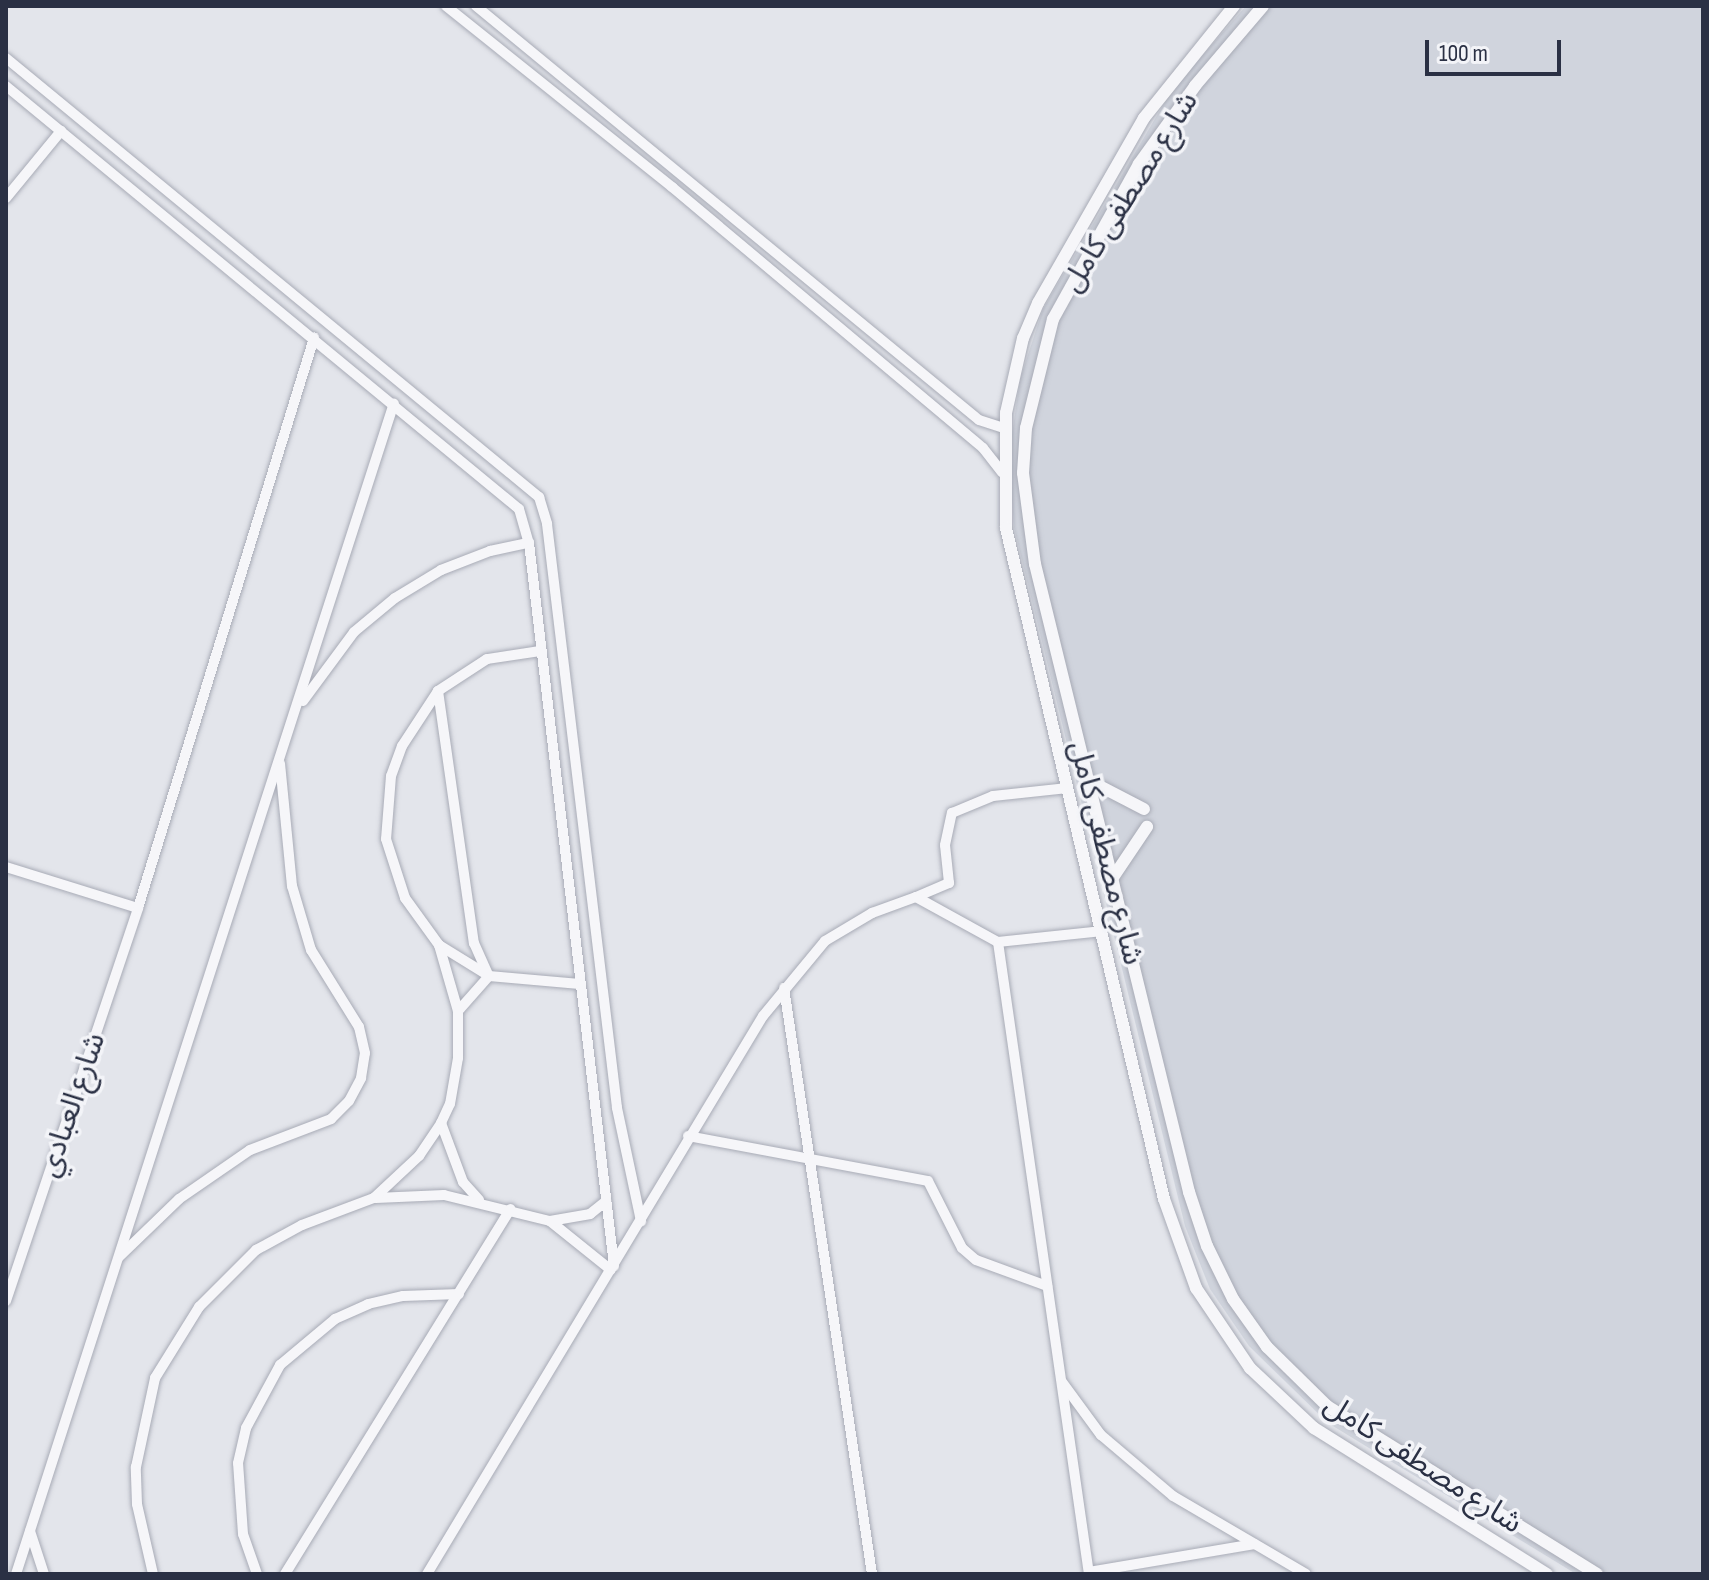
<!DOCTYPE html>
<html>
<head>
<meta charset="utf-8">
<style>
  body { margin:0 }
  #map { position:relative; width:1709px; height:1580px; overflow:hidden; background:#e3e5eb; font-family:"Sofia Sans Condensed","Noto Sans Arabic",sans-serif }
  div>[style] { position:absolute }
  .built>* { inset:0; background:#d0d4dd }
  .roads { filter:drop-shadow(0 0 2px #a8abb6) drop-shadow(0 0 2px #a8abb6) }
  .minor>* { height:10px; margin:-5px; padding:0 5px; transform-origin:5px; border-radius:5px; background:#f6f6f9 }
  .tertiary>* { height:12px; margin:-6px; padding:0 6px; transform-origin:6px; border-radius:6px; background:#f6f6f9 }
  span { translate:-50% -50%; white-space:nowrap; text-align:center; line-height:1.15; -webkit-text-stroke:7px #f3f4f8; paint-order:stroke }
  .street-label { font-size:30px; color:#2a3044 }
  .frame { position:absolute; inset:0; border:8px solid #2a3044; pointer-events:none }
  .scale { position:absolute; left:1425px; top:40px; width:136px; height:36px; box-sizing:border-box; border:4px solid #2a3044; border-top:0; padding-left:10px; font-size:24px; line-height:28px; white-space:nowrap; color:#2a3044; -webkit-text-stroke:6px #f3f4f8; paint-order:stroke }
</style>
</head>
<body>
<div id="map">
  <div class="built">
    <div style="clip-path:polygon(1246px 6px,1703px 6px,1703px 1574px,1576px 1574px,1328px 1423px,1249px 1346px,1210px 1289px,1185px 1226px,1014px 527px,1009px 456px,1020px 379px,1043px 309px,1172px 90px)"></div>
  </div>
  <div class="roads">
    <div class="minor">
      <div style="left:446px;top:6px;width:290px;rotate:38.7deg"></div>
      <div style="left:672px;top:187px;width:406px;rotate:40deg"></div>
      <div style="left:983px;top:448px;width:31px;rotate:52deg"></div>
      <div style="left:476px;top:6px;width:651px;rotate:39.46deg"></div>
      <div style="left:979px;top:420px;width:26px;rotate:18deg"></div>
      <div style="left:6px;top:58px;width:691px;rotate:39.48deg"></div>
      <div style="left:539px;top:497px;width:28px;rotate:73deg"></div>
      <div style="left:547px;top:524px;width:588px;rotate:83.16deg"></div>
      <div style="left:617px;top:1108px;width:116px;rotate:78deg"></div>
      <div style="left:6px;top:86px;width:665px;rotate:39.51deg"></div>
      <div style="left:519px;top:509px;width:35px;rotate:74deg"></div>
      <div style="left:529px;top:543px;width:728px;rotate:83.29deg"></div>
      <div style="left:6px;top:198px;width:87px;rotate:-50.6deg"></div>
      <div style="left:540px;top:651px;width:54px;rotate:171.4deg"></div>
      <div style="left:487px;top:659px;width:59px;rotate:146.9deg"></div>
      <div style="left:438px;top:691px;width:66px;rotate:123.2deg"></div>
      <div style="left:402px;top:746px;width:32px;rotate:110deg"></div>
      <div style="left:391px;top:776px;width:63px;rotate:94.5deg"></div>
      <div style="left:386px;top:839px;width:62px;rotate:72.1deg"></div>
      <div style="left:405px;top:898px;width:58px;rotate:54.1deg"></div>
      <div style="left:439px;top:945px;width:59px;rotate:31.8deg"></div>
      <div style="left:489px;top:976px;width:91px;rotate:5deg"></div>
      <div style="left:438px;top:691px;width:255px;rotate:81.9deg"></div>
      <div style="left:474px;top:943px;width:36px;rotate:66deg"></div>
      <div style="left:489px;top:976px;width:47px;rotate:131.5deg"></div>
      <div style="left:303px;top:701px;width:86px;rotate:-53.5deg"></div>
      <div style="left:354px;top:632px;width:53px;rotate:-39.7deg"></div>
      <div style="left:395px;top:598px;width:54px;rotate:-31.3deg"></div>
      <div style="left:441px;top:570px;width:53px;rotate:-21.2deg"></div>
      <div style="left:490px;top:551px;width:40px;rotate:-12deg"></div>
      <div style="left:6px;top:867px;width:138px;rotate:17.3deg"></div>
      <div style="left:916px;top:897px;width:36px;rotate:-23deg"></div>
      <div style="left:949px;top:883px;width:38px;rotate:-96deg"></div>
      <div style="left:945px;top:845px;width:33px;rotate:-78deg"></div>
      <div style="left:952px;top:813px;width:44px;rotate:-22.5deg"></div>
      <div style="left:993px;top:796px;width:75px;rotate:-6.1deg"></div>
      <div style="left:998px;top:942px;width:639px;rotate:81.81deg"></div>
      <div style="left:784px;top:988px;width:593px;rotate:81.46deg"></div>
      <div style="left:441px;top:1123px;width:63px;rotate:69.6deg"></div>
      <div style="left:463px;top:1182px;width:24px;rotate:48deg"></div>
      <div style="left:688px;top:1136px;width:244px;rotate:10.6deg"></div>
      <div style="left:928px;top:1181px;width:75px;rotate:63.1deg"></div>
      <div style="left:962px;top:1248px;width:18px;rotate:41deg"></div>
      <div style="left:976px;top:1260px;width:76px;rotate:20.1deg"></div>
      <div style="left:376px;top:1198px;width:68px;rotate:-2.5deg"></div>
      <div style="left:444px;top:1195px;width:109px;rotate:13.8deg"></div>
      <div style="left:550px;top:1221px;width:78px;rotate:38.8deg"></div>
      <div style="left:550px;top:1221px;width:41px;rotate:-9.9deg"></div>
      <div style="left:590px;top:1214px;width:21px;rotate:-39deg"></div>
      <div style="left:119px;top:1257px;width:83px;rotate:-44deg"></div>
      <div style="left:179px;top:1199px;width:86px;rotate:-34.6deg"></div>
      <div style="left:250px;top:1150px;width:87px;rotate:-20.9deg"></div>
      <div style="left:331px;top:1119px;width:25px;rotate:-45deg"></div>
      <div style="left:349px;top:1101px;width:26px;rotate:-62deg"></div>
      <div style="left:361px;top:1078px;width:25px;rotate:-81deg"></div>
      <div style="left:365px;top:1053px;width:27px;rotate:-103deg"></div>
      <div style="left:359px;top:1027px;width:91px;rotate:-121.9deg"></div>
      <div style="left:311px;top:950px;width:67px;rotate:-106.5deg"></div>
      <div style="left:292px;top:886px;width:123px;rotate:-95.6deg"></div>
      <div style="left:6px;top:1301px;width:415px;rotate:-71.4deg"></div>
      <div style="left:138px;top:908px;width:597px;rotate:-72.84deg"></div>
      <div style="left:1062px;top:1382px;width:66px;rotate:53.7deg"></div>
      <div style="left:1101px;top:1435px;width:94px;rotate:40.3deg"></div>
      <div style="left:1173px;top:1496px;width:154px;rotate:30.4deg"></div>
      <div style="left:30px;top:1531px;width:45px;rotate:72deg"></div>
      <div style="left:1089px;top:1572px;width:168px;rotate:-9.6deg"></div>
      <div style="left:16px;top:1574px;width:1230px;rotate:-72.11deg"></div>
      <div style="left:153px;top:1574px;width:72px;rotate:-102.9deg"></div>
      <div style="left:137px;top:1504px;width:37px;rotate:-92deg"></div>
      <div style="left:136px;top:1467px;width:91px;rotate:-77.9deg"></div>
      <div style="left:155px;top:1378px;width:84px;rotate:-58.2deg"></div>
      <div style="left:199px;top:1307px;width:81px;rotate:-45deg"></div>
      <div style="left:256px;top:1250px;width:52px;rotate:-28.5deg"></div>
      <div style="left:302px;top:1225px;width:77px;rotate:-20.6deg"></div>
      <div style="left:374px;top:1198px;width:62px;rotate:-43deg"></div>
      <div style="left:419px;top:1156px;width:40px;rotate:-56deg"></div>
      <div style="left:441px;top:1123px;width:21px;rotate:-65deg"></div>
      <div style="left:450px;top:1104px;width:47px;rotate:-80.1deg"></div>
      <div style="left:458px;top:1058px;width:47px;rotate:-90deg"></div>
      <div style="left:458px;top:1011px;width:69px;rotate:-106.1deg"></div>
      <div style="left:257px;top:1574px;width:42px;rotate:-109.3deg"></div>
      <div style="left:243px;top:1534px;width:71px;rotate:-94deg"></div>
      <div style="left:238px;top:1463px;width:36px;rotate:-77deg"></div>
      <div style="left:246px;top:1428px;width:72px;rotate:-61.6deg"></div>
      <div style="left:280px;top:1365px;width:72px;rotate:-39.9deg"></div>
      <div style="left:335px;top:1319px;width:36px;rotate:-24deg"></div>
      <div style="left:368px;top:1304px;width:36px;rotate:-13deg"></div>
      <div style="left:403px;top:1296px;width:56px;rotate:-2deg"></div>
      <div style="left:285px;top:1574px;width:429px;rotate:-58.3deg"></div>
      <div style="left:427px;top:1574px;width:651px;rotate:-58.95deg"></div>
      <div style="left:763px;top:1016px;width:97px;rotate:-50.4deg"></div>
      <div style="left:825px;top:941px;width:55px;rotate:-30.8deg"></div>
      <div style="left:872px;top:913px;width:47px;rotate:-20deg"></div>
      <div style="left:916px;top:897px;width:94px;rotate:28.8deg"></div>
      <div style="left:998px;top:942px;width:105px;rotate:-6deg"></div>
    </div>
    <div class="tertiary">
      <div style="left:1234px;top:6px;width:144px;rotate:128.8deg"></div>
      <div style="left:1144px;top:118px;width:213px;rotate:119.8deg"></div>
      <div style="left:1038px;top:303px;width:38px;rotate:113deg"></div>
      <div style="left:1023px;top:338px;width:77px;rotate:102.8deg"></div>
      <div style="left:1006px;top:413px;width:115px;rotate:90deg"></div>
      <div style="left:1006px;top:528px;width:689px;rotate:76.75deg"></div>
      <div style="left:1164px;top:1199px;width:95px;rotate:70.2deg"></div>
      <div style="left:1196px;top:1288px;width:97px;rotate:56deg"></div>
      <div style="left:1250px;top:1368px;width:88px;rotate:43.2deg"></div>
      <div style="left:1314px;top:1428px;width:275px;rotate:32.1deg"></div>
      <div style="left:1263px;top:6px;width:105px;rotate:130.4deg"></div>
      <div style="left:1195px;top:86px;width:96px;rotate:125.7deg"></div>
      <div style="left:1139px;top:164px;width:177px;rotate:119deg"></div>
      <div style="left:1053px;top:319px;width:112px;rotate:103.9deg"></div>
      <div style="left:1026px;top:428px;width:45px;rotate:93.8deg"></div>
      <div style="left:1023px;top:473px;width:92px;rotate:82.5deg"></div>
      <div style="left:1035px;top:564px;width:647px;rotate:76.22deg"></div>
      <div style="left:1189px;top:1192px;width:57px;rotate:71.6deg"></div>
      <div style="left:1207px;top:1246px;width:59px;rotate:63.9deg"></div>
      <div style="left:1233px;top:1299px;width:59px;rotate:54.7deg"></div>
      <div style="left:1267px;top:1347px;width:84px;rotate:44.5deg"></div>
      <div style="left:1327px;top:1406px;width:318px;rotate:31.9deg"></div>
      <div style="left:1088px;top:780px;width:63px;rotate:27.4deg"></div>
      <div style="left:1112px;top:879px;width:63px;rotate:-56.1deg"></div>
    </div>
  </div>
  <div class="street-label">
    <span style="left:1130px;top:192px;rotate:-58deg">شارع مصطفى كامل</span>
    <span style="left:1106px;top:853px;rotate:76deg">شارع مصطفى كامل</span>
    <span style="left:72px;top:1105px;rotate:-71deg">شارع العبادي</span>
    <span style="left:1423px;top:1464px;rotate:33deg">شارع مصطفى كامل</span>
  </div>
  <div class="frame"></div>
  <div class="scale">100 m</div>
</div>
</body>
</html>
